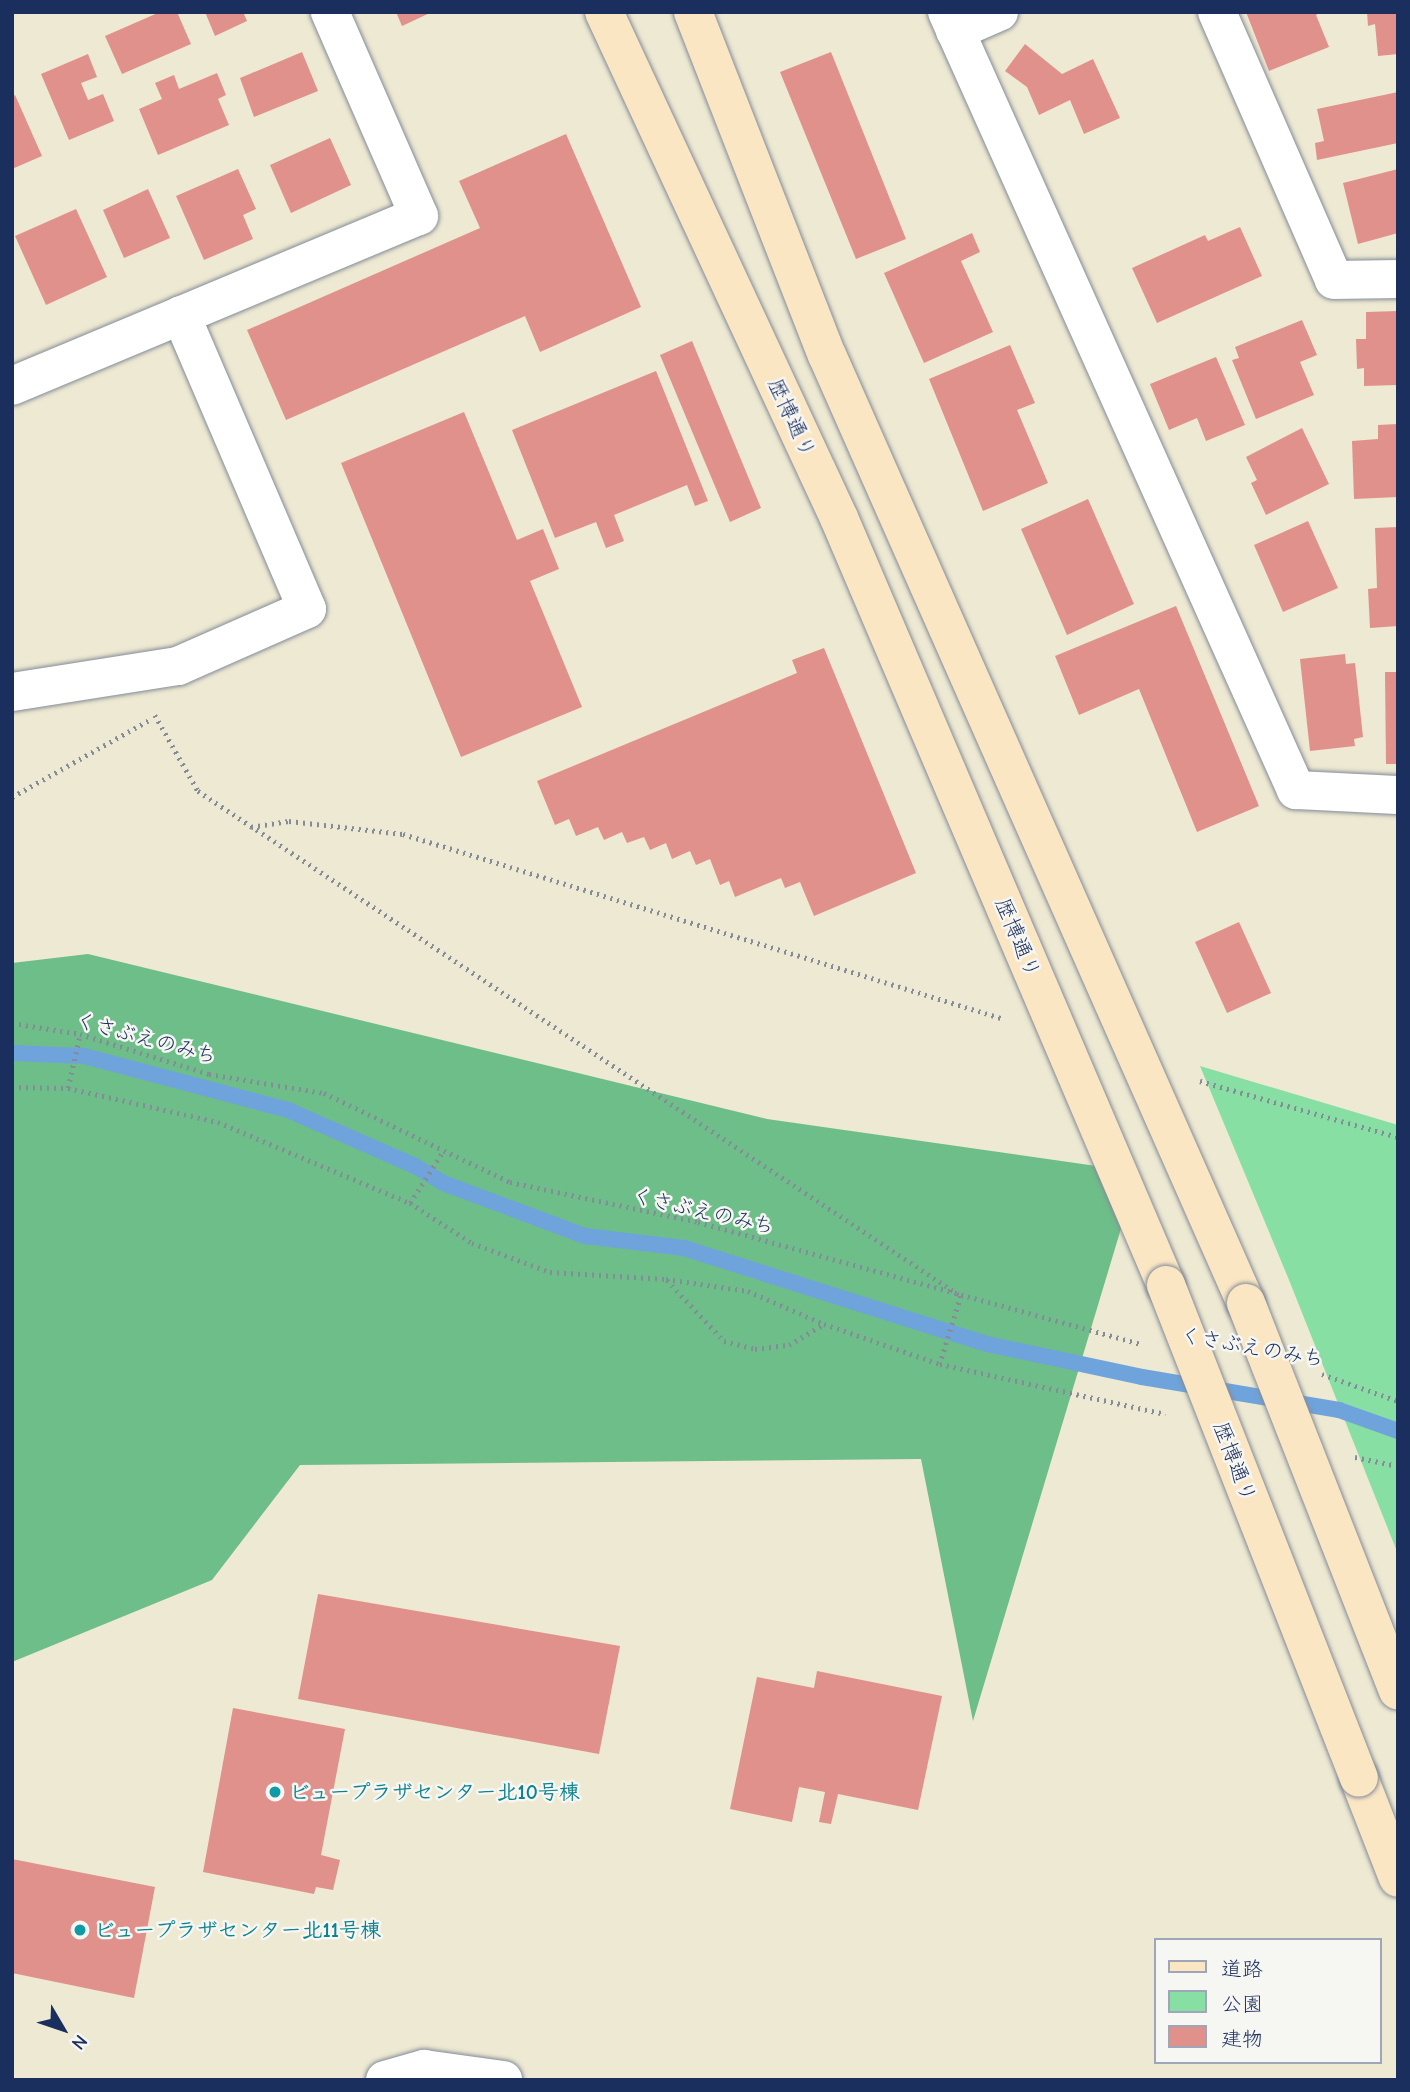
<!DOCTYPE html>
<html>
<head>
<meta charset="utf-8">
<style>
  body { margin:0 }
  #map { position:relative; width:1410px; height:2092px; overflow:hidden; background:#eee9d2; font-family:"Comic Neue","Klee One",sans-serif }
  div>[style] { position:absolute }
  .green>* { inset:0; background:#88dfa3 }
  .forest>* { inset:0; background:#6ebe89 }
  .stream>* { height:16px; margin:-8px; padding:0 8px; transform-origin:8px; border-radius:8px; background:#6fa3db }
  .building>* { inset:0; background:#e1918c }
  .path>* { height:4.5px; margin-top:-2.25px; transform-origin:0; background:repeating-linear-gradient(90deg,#848c98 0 2px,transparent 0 7px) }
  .roads { filter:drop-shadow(0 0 2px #848c98) drop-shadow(0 0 2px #848c98) }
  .street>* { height:38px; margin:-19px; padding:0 19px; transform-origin:19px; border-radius:19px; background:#fff }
  .secondary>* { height:38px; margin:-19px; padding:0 19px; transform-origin:19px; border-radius:19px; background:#fbe6c4 }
  .bridges { filter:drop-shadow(0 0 2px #848c98) drop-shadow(0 0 2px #848c98) }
  .secondary-bridge>* { height:38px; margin:-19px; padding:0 19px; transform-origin:19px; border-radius:19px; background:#fbe6c4 }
  .dots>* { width:19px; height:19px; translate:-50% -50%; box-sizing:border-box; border:4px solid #f6f6f2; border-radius:50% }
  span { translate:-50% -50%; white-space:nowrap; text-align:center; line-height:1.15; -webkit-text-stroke:5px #f6f6f2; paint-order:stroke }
  .street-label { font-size:21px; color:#1b2f5e }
  .culture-label { font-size:21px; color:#0d838f; font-weight:700 }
  .left { translate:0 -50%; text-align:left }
  .frame { position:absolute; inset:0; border:14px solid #1b2f5e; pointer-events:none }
  .legend { position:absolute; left:1154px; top:1938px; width:228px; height:126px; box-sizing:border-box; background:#f6f6f2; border:2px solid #9ea6b7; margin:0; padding:9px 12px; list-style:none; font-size:21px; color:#1b2f5e }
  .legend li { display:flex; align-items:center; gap:14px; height:35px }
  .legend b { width:35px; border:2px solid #9ea6b7 }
  .north { position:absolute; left:28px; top:1994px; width:70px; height:70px; -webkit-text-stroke:5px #f6f6f2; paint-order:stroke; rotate:129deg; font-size:19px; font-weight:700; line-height:28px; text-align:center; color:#1b2f5e }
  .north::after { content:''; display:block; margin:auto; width:24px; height:32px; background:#1b2f5e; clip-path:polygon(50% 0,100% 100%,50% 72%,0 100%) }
</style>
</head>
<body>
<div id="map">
  <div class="green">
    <div style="clip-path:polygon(1200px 1066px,1398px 1125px,1398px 1554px,1289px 1280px)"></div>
  </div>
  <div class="forest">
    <div style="clip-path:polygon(88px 954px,767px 1119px,1138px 1172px,973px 1721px,921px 1459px,300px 1465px,212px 1580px,12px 1662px,12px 963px)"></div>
  </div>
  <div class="stream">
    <div style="left:12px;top:1053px;width:72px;rotate:2.4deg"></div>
    <div style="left:84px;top:1056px;width:211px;rotate:14.8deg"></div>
    <div style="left:288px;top:1110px;width:139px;rotate:23.8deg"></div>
    <div style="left:415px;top:1166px;width:33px;rotate:31deg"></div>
    <div style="left:443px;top:1183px;width:152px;rotate:20.5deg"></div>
    <div style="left:585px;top:1236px;width:100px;rotate:6.9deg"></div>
    <div style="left:684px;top:1248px;width:318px;rotate:17.6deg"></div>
    <div style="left:987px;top:1344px;width:158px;rotate:12deg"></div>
    <div style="left:1142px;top:1377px;width:200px;rotate:9.5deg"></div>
    <div style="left:1339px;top:1410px;width:63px;rotate:19.6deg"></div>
  </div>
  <div class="building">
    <div style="clip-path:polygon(160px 12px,177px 12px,191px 44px,122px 74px,105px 36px)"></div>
    <div style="clip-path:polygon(205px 12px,243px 12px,247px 21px,215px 36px)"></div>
    <div style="clip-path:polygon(396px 12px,432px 12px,402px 26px)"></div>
    <div style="clip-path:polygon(1246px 12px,1321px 12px,1316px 15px,1329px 47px,1269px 71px)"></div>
    <div style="clip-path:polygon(1367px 12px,1398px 12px,1398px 54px,1378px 56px,1375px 24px,1368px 26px)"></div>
    <div style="clip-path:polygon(1025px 44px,1062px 74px,1093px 59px,1120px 118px,1084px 134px,1070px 100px,1039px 115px,1027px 87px,1005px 71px)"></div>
    <div style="clip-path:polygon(302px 52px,318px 91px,254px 117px,240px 78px)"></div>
    <div style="clip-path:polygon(831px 52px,906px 239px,856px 259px,780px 72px)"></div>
    <div style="clip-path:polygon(88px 54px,97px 77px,81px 83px,88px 100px,103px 94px,114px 121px,69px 140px,41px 74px)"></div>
    <div style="clip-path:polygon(217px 73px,226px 95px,218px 99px,229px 125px,158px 155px,139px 109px,162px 99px,155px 83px,174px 75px,179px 89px)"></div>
    <div style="clip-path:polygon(1398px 92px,1398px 143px,1317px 160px,1315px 143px,1324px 141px,1317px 109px)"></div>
    <div style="clip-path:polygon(15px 95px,42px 156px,12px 169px,12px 97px)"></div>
    <div style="clip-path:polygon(566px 134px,641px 307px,540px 352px,525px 316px,286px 420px,247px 330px,480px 228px,459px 181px)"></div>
    <div style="clip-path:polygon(330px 138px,351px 185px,291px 213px,270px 165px)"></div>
    <div style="clip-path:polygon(238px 169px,256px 209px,243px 215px,253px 239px,204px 260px,176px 196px)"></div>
    <div style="clip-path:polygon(1398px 169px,1398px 233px,1358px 244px,1343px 183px)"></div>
    <div style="clip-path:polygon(148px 189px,170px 238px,124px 258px,103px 210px)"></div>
    <div style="clip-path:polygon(76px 209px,107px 277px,46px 305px,15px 236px)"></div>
    <div style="clip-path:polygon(1240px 227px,1262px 276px,1157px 323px,1132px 268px,1205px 235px,1208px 241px)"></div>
    <div style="clip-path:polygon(972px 233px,980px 252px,961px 261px,993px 332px,924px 363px,884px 273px)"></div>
    <div style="clip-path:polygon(1398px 311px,1398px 385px,1364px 386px,1364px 368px,1357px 369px,1356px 339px,1366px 339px,1366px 312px)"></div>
    <div style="clip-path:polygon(1302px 320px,1317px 355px,1300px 362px,1314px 395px,1256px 419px,1232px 360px,1239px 358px,1235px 347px)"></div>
    <div style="clip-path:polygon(692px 341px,761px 508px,730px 522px,660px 355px)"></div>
    <div style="clip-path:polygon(1010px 345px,1035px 403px,1017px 410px,1048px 483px,983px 511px,929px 379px)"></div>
    <div style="clip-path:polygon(1216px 357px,1245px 425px,1206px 441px,1197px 418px,1169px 430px,1150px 384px)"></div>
    <div style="clip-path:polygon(656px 371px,708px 501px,695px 506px,687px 485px,614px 515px,624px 541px,606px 548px,596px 522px,555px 538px,512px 430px)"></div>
    <div style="clip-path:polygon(464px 412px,517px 540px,543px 529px,559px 569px,530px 581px,582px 707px,461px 757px,341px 463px)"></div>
    <div style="clip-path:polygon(1398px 424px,1398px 497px,1354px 499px,1352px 441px,1378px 439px,1378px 425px)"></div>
    <div style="clip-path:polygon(1302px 428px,1329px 484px,1266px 515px,1251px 483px,1257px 480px,1246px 457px)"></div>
    <div style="clip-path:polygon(1088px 499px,1134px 604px,1067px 635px,1021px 529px)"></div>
    <div style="clip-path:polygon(1308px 521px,1338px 588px,1283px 612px,1254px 545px)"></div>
    <div style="clip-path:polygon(1398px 527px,1398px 626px,1370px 628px,1368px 589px,1377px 588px,1375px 528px)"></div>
    <div style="clip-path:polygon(1176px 606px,1259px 806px,1197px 832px,1139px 689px,1079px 715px,1055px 656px)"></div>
    <div style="clip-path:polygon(824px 648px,916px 873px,814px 916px,800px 882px,785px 888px,781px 878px,735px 897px,729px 881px,720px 885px,710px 859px,696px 865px,690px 851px,672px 859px,666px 843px,650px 850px,644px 837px,627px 843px,622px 832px,604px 840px,598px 827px,576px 836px,569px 819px,555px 825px,537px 781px,797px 673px,792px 660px)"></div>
    <div style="clip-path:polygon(1345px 654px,1346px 664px,1355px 663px,1363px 737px,1354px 739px,1355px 746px,1310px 751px,1300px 659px)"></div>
    <div style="clip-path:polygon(1385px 672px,1398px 672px,1398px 764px,1386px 764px)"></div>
    <div style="clip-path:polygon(1239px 922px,1271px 993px,1227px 1013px,1195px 942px)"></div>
    <div style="clip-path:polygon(318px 1594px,620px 1646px,599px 1754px,298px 1699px)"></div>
    <div style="clip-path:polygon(817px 1671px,942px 1696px,918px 1810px,838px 1794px,831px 1824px,819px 1822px,825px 1792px,799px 1787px,792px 1822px,730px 1809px,757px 1677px,814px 1688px)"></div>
    <div style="clip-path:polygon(233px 1708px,345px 1729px,321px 1855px,340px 1860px,333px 1890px,316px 1887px,314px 1894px,203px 1872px)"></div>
    <div style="clip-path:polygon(12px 1859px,155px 1887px,134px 1998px,12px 1973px)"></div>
  </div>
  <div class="path">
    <div style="left:155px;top:715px;width:87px;rotate:60.5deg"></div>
    <div style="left:198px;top:791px;width:915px;rotate:33.5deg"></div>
    <div style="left:961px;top:1296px;width:71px;rotate:107.2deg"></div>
    <div style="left:12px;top:797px;width:157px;rotate:-29.3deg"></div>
    <div style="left:251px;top:827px;width:38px;rotate:-9deg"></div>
    <div style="left:289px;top:821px;width:115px;rotate:6.5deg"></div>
    <div style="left:403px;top:834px;width:626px;rotate:17.1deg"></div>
    <div style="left:12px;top:1023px;width:69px;rotate:9.2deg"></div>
    <div style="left:80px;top:1034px;width:135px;rotate:17.2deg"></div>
    <div style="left:209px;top:1074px;width:117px;rotate:9.4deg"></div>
    <div style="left:324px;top:1093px;width:206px;rotate:25.6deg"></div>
    <div style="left:510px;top:1182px;width:192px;rotate:12deg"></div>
    <div style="left:698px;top:1222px;width:459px;rotate:15.4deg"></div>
    <div style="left:1200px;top:1081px;width:206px;rotate:15.8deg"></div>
    <div style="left:12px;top:1087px;width:56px;rotate:1deg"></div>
    <div style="left:68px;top:1088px;width:154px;rotate:12.8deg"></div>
    <div style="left:218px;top:1122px;width:208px;rotate:22.9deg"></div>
    <div style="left:410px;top:1203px;width:74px;rotate:32.8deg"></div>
    <div style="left:472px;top:1243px;width:83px;rotate:20.4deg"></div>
    <div style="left:550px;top:1272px;width:116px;rotate:3.5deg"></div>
    <div style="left:666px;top:1279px;width:83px;rotate:8.3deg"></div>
    <div style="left:748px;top:1291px;width:83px;rotate:23.5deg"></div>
    <div style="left:68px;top:1088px;width:55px;rotate:-77.5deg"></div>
    <div style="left:410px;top:1203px;width:59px;rotate:-57.4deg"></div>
    <div style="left:667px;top:1280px;width:83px;rotate:46.9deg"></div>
    <div style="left:724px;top:1341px;width:32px;rotate:14deg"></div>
    <div style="left:755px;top:1349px;width:34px;rotate:-7deg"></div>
    <div style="left:789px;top:1345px;width:41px;rotate:-31deg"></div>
    <div style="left:824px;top:1324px;width:123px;rotate:19deg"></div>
    <div style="left:940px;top:1364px;width:231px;rotate:12.5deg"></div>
    <div style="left:1322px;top:1374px;width:81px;rotate:19.6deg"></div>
    <div style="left:1355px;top:1457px;width:44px;rotate:11.8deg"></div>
  </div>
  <div class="roads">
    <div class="street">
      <div style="left:947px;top:12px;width:853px;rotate:65.84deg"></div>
      <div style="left:1296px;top:790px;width:102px;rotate:2.8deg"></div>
      <div style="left:1217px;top:12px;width:292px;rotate:66.4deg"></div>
      <div style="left:1334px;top:280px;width:64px;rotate:-0.9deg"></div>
      <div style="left:955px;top:31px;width:48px;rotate:-23.4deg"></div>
      <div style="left:12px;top:386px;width:441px;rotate:-22.7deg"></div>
      <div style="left:419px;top:216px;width:223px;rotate:-113.6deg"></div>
      <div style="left:12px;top:692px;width:168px;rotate:-8.9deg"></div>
      <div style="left:178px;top:666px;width:141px;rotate:-23.8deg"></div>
      <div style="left:307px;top:609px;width:320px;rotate:-113.2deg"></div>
      <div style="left:385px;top:2080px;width:41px;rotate:-15.8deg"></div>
      <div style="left:424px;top:2069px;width:80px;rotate:7.9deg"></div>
    </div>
    <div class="secondary">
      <div style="left:604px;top:12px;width:558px;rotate:65.09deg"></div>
      <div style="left:839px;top:518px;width:834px;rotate:66.91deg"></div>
      <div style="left:693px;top:12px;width:368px;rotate:68.7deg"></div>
      <div style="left:827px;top:355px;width:1036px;rotate:66.16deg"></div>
      <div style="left:1359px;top:1778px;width:107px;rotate:68.7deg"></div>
    </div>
  </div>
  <div class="bridges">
    <div class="secondary-bridge">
      <div style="left:1166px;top:1285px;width:529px;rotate:68.62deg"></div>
      <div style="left:1246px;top:1303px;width:416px;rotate:68.6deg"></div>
    </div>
  </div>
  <div class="dots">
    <div style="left:275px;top:1792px;background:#0f9aa8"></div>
    <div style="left:80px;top:1930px;background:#0f9aa8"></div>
  </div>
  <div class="street-label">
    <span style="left:792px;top:418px;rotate:65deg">歴博通り</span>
    <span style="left:1018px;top:938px;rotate:67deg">歴博通り</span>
    <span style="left:146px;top:1038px;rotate:15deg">くさぶえのみち</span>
    <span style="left:703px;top:1211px;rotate:13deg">くさぶえのみち</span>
    <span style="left:1252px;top:1347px;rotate:10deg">くさぶえのみち</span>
    <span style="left:1235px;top:1462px;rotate:69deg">歴博通り</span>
  </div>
  <div class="culture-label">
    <span class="left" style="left:289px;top:1792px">ビュープラザセンター北10号棟</span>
    <span class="left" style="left:94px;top:1930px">ビュープラザセンター北11号棟</span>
  </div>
  <div class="frame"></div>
  <ul class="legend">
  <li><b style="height:9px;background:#fbe6c4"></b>道路</li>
  <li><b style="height:19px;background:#88dfa3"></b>公園</li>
  <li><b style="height:19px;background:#e1918c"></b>建物</li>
  </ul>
  <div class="north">N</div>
</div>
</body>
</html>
